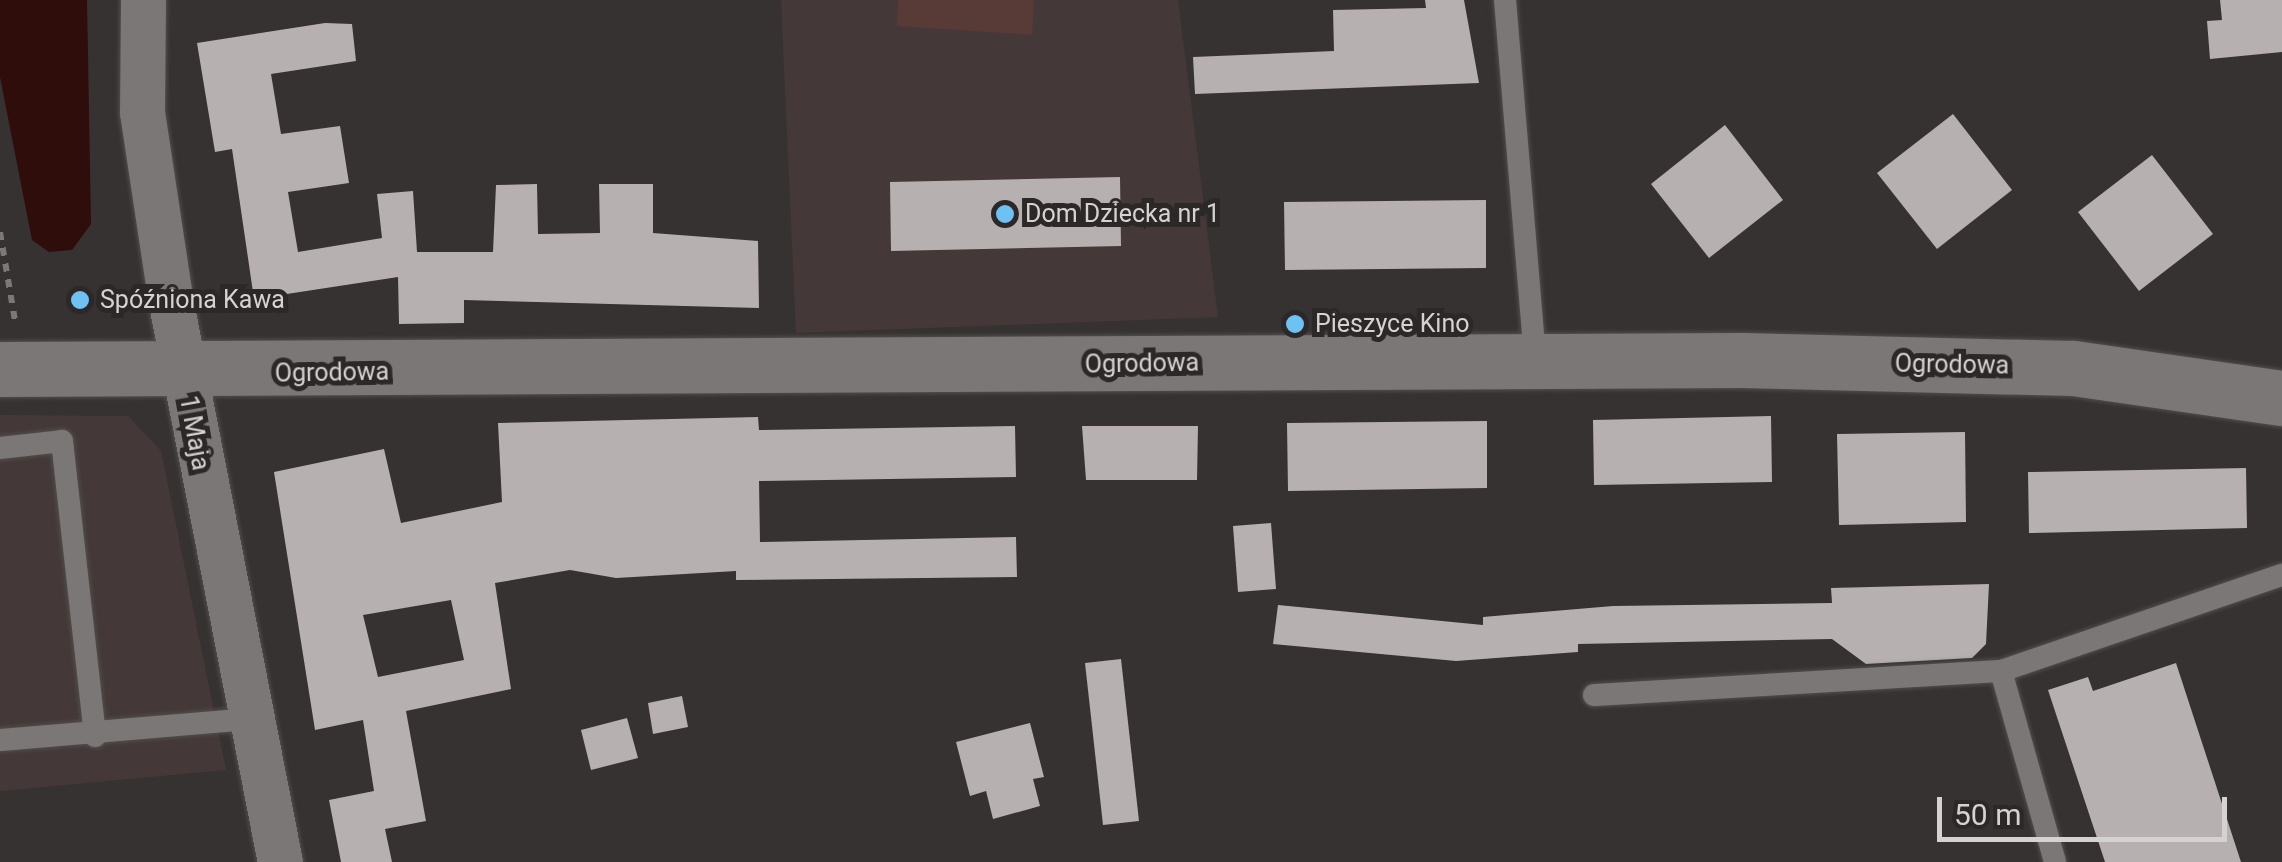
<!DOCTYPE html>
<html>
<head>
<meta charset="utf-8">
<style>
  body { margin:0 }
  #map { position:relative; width:2282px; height:862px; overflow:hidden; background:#363232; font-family:Roboto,sans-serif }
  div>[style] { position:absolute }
  .built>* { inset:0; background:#443938 }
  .green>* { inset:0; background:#583a37 }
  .water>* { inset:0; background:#2e0d0b }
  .building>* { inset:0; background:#b6b1b0 }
  .path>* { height:6px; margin-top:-3px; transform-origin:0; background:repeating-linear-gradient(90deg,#7b7878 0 8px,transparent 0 16px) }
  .roads { filter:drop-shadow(0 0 2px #514e4d) drop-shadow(0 0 2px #514e4d) }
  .lane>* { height:22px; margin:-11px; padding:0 11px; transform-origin:11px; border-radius:11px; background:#7c7777 }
  .street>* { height:45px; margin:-22.5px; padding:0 22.5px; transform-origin:22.5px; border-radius:22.5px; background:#7c7777 }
  .secondary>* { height:55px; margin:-27.5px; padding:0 27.5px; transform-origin:27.5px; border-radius:27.5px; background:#7c7777 }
  .dots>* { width:28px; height:28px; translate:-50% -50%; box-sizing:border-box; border:5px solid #2c2828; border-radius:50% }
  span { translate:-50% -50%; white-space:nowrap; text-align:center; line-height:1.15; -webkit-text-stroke:10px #2c2828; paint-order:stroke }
  .poi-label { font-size:25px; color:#d5d2d2 }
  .left { translate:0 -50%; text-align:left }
  .street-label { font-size:25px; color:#d5d2d2 }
  .scale { position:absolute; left:1937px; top:797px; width:290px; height:45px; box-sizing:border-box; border:5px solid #d5d2d2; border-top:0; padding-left:12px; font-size:30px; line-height:35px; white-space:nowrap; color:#d5d2d2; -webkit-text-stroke:8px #2c2828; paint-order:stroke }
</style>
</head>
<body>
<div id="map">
  <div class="built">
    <div style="clip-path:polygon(781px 0,1178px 0,1218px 317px,796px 333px)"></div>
    <div style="clip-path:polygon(0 415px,128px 416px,161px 451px,226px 770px,0 791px)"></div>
  </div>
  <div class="green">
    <div style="clip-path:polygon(898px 0,1034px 0,1032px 35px,897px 26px)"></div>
  </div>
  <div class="water">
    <div style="clip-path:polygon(0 0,87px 0,91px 224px,72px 250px,49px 252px,32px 240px,0 77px)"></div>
  </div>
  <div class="building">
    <div style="clip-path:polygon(1425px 0,1464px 0,1479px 83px,1195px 94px,1193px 57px,1334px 51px,1333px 10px,1426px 8px)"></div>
    <div style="clip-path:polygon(2220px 0,2282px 0,2282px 52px,2210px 59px,2207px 21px,2222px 20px)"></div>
    <div style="clip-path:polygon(325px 23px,352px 24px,356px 61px,271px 74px,281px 134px,340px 126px,349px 183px,288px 192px,298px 252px,382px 238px,377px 194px,413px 191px,417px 252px,493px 252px,496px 185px,537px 184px,538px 234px,600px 233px,599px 184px,653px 184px,653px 233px,758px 241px,759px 308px,464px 300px,464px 323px,399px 324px,398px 277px,254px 299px,232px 149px,215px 152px,197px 43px)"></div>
    <div style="clip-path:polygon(1953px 114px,2012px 190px,1937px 249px,1877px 173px)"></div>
    <div style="clip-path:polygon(1725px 125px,1783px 200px,1709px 258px,1651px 184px)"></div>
    <div style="clip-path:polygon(2152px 155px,2213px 234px,2139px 291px,2078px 212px)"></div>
    <div style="clip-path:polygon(1120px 177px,1121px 246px,891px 251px,890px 182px)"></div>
    <div style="clip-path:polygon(1486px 200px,1486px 268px,1285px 270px,1284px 202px)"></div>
    <div style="clip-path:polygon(1771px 416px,1772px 482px,1594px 485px,1593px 420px)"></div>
    <div style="clip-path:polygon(evenodd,758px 417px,759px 430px,1015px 426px,1016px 477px,759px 481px,760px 542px,1016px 537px,1017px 577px,736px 580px,736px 571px,616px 578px,570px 570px,495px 583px,511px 689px,406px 711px,426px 821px,385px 829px,392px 862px,341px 862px,329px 800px,374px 791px,363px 720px,315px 730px,274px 472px,384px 449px,401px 523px,502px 502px,498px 423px,758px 417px,451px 600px,464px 660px,378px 677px,363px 615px,451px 600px)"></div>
    <div style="clip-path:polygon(1487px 421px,1487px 488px,1288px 491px,1287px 423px)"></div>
    <div style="clip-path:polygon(1082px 426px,1198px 426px,1197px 480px,1086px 480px)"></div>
    <div style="clip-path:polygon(1965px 432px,1966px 522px,1839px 525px,1837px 434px)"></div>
    <div style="clip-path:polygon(2246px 468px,2247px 528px,2029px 533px,2028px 472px)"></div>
    <div style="clip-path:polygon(1271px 523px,1276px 589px,1238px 592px,1233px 526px)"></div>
    <div style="clip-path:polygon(1989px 584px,1986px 644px,1972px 658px,1866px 664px,1832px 639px,1578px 644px,1578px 652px,1456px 661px,1273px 644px,1278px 605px,1483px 625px,1483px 617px,1613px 606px,1832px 603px,1831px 588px)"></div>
    <div style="clip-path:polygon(1121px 659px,1139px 821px,1103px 825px,1085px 663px)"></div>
    <div style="clip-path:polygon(2176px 663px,2241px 862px,2105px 862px,2048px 690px,2088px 677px,2093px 691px)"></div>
    <div style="clip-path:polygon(682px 696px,688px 727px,653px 734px,648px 703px)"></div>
    <div style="clip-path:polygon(627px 718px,638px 758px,591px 770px,581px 730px)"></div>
    <div style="clip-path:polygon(1030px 723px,1044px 777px,1033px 779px,1040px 806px,993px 819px,986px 791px,970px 796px,956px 742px)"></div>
  </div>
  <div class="path">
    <div style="left:0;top:232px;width:90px;rotate:80.4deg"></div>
  </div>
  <div class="roads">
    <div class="lane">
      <div style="left:1505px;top:0;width:360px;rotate:85.2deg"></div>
      <div style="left:0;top:448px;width:62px;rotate:-6.4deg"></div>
      <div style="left:62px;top:441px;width:297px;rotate:83.6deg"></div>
      <div style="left:2001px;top:671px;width:198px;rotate:74.2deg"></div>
      <div style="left:1594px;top:695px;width:408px;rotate:-3.4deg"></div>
      <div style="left:2001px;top:671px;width:297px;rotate:-18.9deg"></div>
      <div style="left:0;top:740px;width:250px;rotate:-4.8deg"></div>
    </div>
    <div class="street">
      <div style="left:143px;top:0;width:112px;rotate:90.5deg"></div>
      <div style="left:142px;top:112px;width:193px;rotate:81.4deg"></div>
      <div style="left:171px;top:303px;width:570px;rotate:78.97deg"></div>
    </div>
    <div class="secondary">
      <div style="left:0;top:369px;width:1742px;rotate:-0.3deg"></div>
      <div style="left:1742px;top:360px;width:331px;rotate:1.4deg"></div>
      <div style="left:2073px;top:368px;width:211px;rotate:8.2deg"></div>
    </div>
  </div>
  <div class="dots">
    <div style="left:1005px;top:214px;background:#6dc2f3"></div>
    <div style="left:80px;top:300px;background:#6dc2f3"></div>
    <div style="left:1295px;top:324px;background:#6dc2f3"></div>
  </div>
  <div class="poi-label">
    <span class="left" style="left:1025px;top:214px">Dom Dziecka nr 1</span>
    <span class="left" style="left:100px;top:300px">Spóźniona Kawa</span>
    <span class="left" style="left:1315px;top:324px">Pieszyce Kino</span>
  </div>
  <div class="street-label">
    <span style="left:1142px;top:364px;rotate:-1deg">Ogrodowa</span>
    <span style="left:1952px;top:365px;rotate:1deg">Ogrodowa</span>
    <span style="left:332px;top:373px;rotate:-1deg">Ogrodowa</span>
    <span style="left:194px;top:433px;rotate:80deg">1 Maja</span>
  </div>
  <div class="scale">50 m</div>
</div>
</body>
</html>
